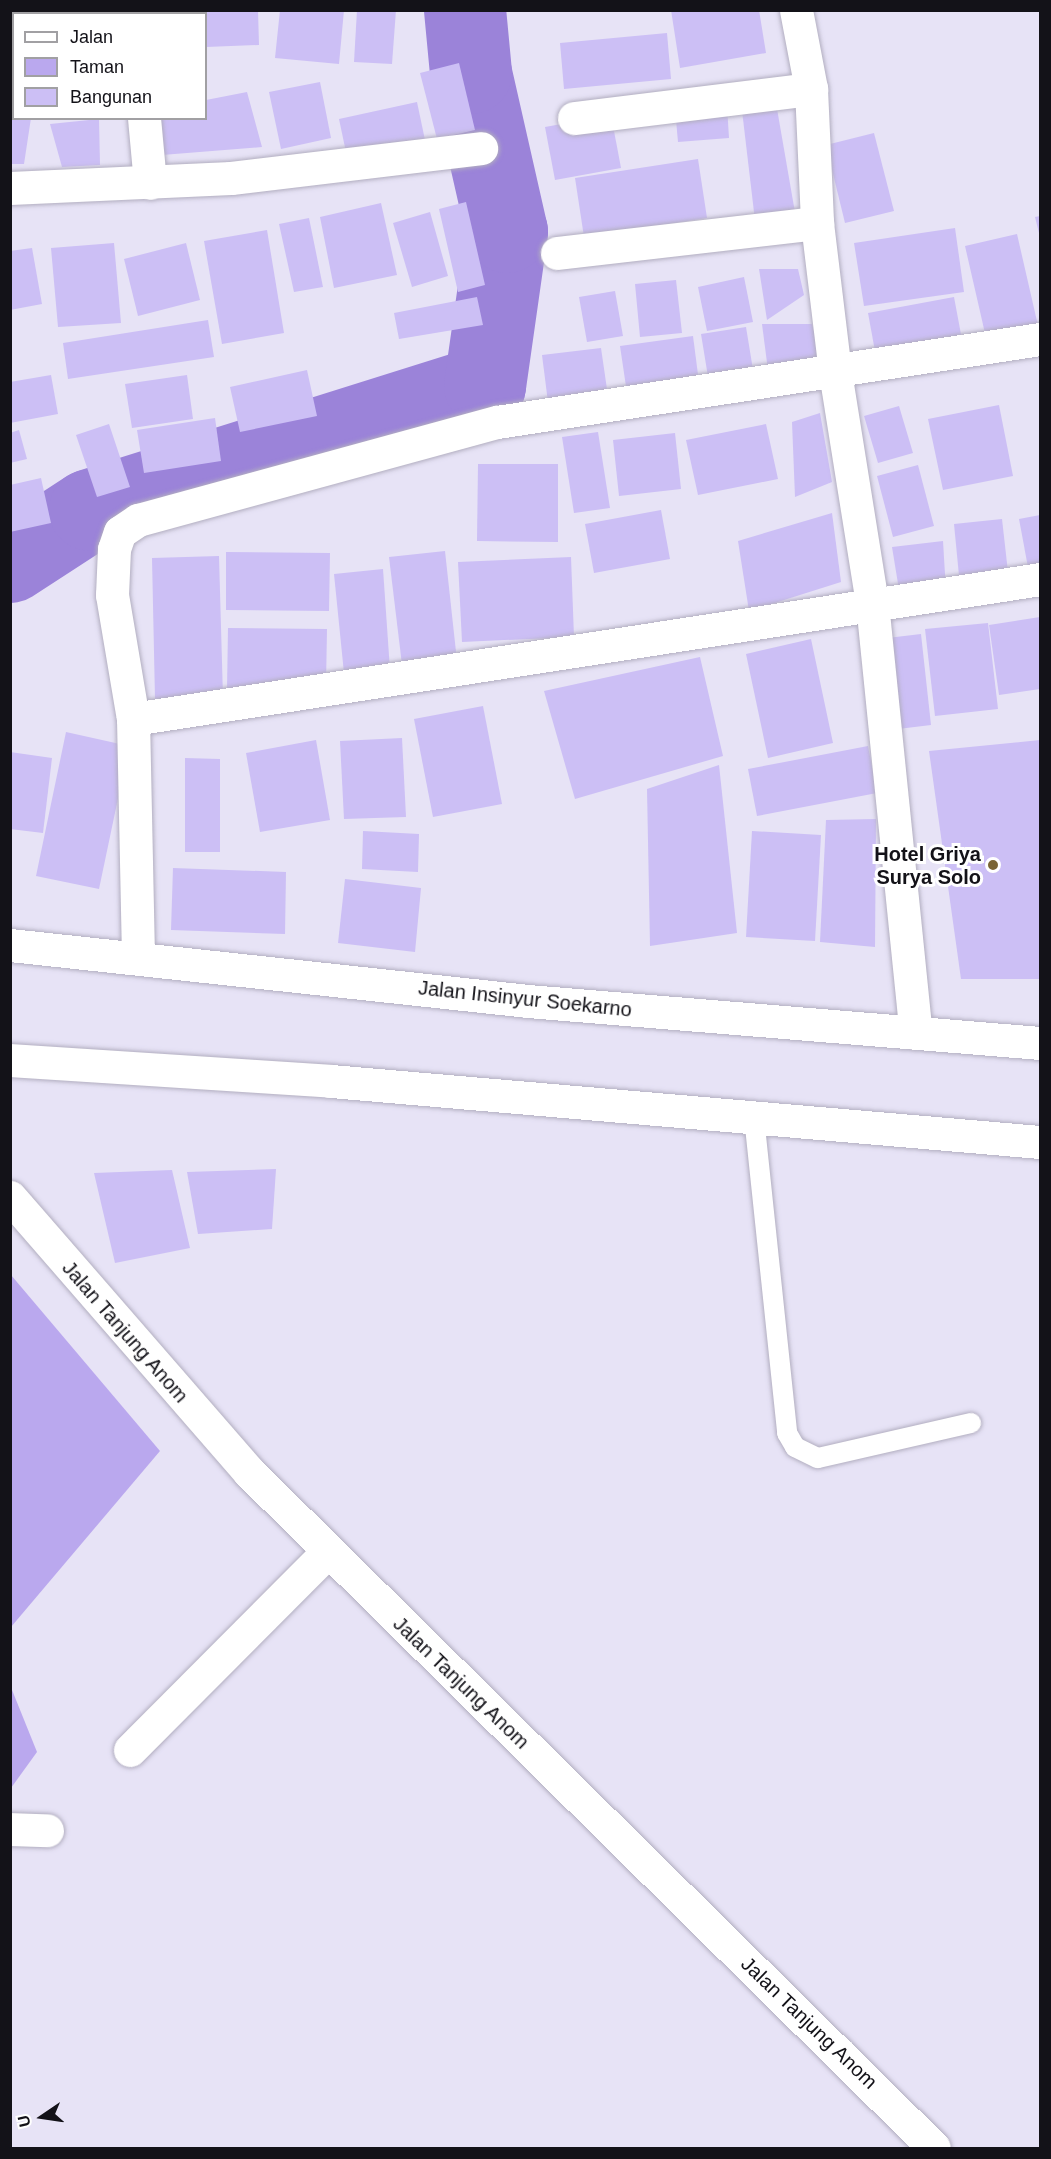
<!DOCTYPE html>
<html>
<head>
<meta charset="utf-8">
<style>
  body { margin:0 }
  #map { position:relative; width:1051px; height:2159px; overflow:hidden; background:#e7e3f6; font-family:Arial,sans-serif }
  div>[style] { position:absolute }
  .green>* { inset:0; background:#baa8ee }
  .river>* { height:82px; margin:-41px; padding:0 41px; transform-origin:41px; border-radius:41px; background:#9b83d9 }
  .building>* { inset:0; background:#ccbff5 }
  .roads { filter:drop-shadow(0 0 2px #b2aec0) drop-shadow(0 0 2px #b2aec0) }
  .service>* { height:20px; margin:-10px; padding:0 10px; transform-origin:10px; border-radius:10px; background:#fff }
  .minor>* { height:33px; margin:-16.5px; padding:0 16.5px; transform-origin:16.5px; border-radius:16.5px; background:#fff }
  .primary>* { height:33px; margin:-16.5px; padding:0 16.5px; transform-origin:16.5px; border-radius:16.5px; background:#fff }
  .dots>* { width:16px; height:16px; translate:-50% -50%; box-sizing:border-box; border:3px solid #fff; border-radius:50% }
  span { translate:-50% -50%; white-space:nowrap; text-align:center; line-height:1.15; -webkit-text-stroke:6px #fff; paint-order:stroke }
  .poi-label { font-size:20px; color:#131218; font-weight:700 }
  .right { translate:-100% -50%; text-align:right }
  .street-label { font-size:20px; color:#131218 }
  .frame { position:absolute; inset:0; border:12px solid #131218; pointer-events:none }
  .legend { position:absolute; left:12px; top:12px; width:195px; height:108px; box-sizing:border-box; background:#fff; border:2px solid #a1a0a3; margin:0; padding:8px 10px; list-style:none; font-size:18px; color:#131218 }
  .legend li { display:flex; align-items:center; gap:12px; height:30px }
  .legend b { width:30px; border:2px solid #a1a0a3 }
  .north { position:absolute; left:12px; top:2087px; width:60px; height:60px; -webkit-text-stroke:4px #fff; paint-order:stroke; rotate:257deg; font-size:16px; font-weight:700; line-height:24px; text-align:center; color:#131218 }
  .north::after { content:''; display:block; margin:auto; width:21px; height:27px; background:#131218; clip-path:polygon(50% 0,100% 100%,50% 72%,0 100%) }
</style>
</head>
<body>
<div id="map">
  <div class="green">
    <div style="clip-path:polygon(11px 1275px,160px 1451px,11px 1627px,10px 1627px)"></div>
    <div style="clip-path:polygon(10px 1685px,37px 1752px,11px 1788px,10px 1788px)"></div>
  </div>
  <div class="river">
    <div style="left:10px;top:562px;width:95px;rotate:-33deg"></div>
    <div style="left:90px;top:510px;width:414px;rotate:-17.4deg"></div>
    <div style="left:485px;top:386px;width:156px;rotate:-81.9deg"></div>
    <div style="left:507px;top:232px;width:163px;rotate:-102.8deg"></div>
    <div style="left:471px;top:73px;width:63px;rotate:-95.4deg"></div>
  </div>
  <div class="building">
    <div style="clip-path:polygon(10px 10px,36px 10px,14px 14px,14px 93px)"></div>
    <div style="clip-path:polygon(51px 10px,102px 10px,102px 14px,51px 14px)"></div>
    <div style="clip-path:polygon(114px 10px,172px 10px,114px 14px)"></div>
    <div style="clip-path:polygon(186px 10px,258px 10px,259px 45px,206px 47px,206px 14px)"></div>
    <div style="clip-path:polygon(280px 10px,344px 10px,339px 64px,275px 58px)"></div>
    <div style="clip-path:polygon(357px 10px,396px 10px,392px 64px,354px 62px)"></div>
    <div style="clip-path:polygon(671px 10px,759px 10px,766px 53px,680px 68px)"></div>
    <div style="clip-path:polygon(667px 33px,671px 79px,564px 89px,560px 43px)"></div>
    <div style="clip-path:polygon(459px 63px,475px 130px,437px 139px,420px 73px)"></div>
    <div style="clip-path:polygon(320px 82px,331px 138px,281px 149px,269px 92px)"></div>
    <div style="clip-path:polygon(247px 92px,262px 147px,162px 155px,156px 118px,206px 118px,206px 100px)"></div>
    <div style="clip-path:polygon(10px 101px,14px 118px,31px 118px,24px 164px,10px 164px)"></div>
    <div style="clip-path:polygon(417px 102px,425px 140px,347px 157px,339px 119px)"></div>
    <div style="clip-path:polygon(741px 102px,776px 103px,797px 224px,756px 229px)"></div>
    <div style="clip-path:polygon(727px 106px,729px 138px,678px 142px,675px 109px)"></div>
    <div style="clip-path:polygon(611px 115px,621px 168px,555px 180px,545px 127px)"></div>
    <div style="clip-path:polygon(99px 119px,100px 165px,62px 167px,50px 124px)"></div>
    <div style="clip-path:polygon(874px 133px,894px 211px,845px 223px,826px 145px)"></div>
    <div style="clip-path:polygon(698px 159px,707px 218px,584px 237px,575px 178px)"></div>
    <div style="clip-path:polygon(466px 202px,485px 285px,458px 292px,439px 209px)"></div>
    <div style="clip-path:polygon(381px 203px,397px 275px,334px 288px,320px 217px)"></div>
    <div style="clip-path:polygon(430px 212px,448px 276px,412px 287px,393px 223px)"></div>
    <div style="clip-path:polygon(1040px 216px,1040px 237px,1035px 217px)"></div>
    <div style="clip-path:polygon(309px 218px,323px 287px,294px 292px,279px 224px)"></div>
    <div style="clip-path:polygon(955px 228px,964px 292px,864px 306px,854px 243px)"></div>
    <div style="clip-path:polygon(267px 230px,284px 333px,222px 344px,204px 241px)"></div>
    <div style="clip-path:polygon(1017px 234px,1039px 330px,987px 342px,965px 246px)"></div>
    <div style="clip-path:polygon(114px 243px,121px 323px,58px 327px,51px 248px)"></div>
    <div style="clip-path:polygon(186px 243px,200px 300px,138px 316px,124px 259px)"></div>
    <div style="clip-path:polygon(32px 248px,42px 304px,10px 310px,10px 251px)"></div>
    <div style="clip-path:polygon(759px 269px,798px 269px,804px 295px,767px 320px)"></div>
    <div style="clip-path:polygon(744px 277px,753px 322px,707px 331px,698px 287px)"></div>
    <div style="clip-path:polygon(676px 280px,682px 333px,640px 337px,635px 284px)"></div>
    <div style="clip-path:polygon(615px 291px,623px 336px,587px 342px,579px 297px)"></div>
    <div style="clip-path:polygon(477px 297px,483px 325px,399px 339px,394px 313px)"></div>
    <div style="clip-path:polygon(954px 297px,963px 345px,877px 362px,868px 313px)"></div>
    <div style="clip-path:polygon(208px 320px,214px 357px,68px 379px,63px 343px)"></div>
    <div style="clip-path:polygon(762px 324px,812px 324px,821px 357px,769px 378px)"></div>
    <div style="clip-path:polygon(746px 327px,755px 382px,710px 389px,701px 334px)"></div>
    <div style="clip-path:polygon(693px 336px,700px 390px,628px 400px,620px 346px)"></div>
    <div style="clip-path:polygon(601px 348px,609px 403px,549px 410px,542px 355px)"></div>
    <div style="clip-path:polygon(307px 370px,317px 416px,240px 432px,230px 387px)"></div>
    <div style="clip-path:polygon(51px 375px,58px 414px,10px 423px,10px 382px)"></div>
    <div style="clip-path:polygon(187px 375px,193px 419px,132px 428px,125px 384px)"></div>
    <div style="clip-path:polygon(999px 405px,1013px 476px,943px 490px,928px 419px)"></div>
    <div style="clip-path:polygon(899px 406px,913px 453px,878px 463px,864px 416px)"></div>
    <div style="clip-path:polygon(820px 413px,832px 482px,795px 497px,792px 422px)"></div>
    <div style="clip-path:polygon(215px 418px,221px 461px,144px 473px,137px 430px)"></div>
    <div style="clip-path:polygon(109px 424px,130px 487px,97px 497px,76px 435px)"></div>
    <div style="clip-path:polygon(766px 424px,778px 479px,698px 495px,686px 440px)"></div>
    <div style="clip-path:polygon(19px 430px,27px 459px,10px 463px,10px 433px)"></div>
    <div style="clip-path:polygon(598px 432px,610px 508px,574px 513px,562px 437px)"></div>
    <div style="clip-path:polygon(675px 433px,681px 489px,619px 496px,613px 440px)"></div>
    <div style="clip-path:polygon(478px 464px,558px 464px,558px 542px,477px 541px)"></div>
    <div style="clip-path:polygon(918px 465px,934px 526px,893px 537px,877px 476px)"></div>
    <div style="clip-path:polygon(41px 478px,51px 523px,10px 532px,10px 485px)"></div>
    <div style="clip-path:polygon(661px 510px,670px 559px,594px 573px,585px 524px)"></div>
    <div style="clip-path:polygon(832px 513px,841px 582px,749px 611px,738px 541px)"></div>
    <div style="clip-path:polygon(1040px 515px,1040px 576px,1030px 578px,1019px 519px)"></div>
    <div style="clip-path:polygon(1002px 519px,1009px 581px,960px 586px,954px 524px)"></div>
    <div style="clip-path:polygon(943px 541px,946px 591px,900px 596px,892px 547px)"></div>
    <div style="clip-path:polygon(445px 551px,457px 661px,403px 673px,389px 557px)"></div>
    <div style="clip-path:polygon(226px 552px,330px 553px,329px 611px,226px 610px)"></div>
    <div style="clip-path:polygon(219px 556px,223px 698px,155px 699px,152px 558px)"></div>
    <div style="clip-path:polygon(571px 557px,574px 637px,462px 642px,458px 562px)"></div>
    <div style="clip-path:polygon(383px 569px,390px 670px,345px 683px,334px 574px)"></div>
    <div style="clip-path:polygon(1040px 617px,1040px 689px,999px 695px,989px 625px)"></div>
    <div style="clip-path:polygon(988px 623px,998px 709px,935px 716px,925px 629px)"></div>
    <div style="clip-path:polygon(228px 628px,327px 629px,326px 685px,227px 690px)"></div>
    <div style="clip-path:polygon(921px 634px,931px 725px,890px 730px,879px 639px)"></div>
    <div style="clip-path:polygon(811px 639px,833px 743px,768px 758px,746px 654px)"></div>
    <div style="clip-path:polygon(700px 657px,723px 756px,575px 799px,544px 691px)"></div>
    <div style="clip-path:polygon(483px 706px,502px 804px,433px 817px,414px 719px)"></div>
    <div style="clip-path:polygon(66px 732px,129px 746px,99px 889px,36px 876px)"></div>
    <div style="clip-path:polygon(402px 738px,406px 817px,344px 819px,340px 741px)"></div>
    <div style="clip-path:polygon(316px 740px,330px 820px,260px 832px,246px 753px)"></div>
    <div style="clip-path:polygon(1040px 740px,1040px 979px,961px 979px,929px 751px)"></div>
    <div style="clip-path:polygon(868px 746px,877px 793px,757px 816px,748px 769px)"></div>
    <div style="clip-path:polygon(10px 752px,52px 758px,43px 833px,10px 829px)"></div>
    <div style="clip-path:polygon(185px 758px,220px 759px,220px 852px,185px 852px)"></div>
    <div style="clip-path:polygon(719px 765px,737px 933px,650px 946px,647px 789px)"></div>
    <div style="clip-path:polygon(876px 819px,875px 947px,820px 942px,826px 820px)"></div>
    <div style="clip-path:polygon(363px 831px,419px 834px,418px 872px,362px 869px)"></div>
    <div style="clip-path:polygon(752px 831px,821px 835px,815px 941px,746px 937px)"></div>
    <div style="clip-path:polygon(173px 868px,286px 872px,285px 934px,171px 930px)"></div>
    <div style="clip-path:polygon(345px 879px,421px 888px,415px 952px,338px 943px)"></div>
    <div style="clip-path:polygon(276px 1169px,272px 1229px,198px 1234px,187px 1172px)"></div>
    <div style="clip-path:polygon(172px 1170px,190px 1248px,115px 1263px,94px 1173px)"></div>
  </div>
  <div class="roads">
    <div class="service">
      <div style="left:754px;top:1117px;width:318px;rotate:84deg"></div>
      <div style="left:787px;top:1433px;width:16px;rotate:60deg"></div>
      <div style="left:795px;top:1447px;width:25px;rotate:26deg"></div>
      <div style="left:818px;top:1458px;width:157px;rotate:-12.9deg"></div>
    </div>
    <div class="minor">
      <div style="left:796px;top:10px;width:80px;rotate:79.2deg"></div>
      <div style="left:811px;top:89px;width:134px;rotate:87.4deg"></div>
      <div style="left:817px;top:223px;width:150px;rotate:83.1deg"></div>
      <div style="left:835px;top:372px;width:234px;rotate:80.9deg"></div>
      <div style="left:872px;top:603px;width:432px;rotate:84.2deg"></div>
      <div style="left:144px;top:118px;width:65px;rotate:84.7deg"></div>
      <div style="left:574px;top:118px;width:239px;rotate:-7deg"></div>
      <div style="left:10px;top:188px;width:221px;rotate:-2.6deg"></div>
      <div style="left:231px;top:178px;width:252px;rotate:-6.8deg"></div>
      <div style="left:557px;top:253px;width:262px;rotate:-6.6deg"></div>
      <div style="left:133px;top:719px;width:126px;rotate:-99.6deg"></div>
      <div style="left:112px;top:595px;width:46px;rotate:-87.5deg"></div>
      <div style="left:114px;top:549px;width:18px;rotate:-71deg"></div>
      <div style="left:120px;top:532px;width:22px;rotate:-34deg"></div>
      <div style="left:138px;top:520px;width:372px;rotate:-15.3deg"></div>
      <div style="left:497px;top:422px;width:549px;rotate:-8.69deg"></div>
      <div style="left:138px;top:957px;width:238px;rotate:-91.2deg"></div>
      <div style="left:133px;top:719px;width:918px;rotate:-8.77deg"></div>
      <div style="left:130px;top:1750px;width:279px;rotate:-45.1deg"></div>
      <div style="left:10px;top:1829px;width:37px;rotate:2deg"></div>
    </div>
    <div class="primary">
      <div style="left:10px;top:945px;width:521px;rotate:6.17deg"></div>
      <div style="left:528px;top:1001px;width:514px;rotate:4.69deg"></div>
      <div style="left:10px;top:1060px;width:322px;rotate:3.7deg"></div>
      <div style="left:331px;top:1081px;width:712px;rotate:4.92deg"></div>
      <div style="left:10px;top:1197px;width:364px;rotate:49deg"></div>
      <div style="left:249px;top:1472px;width:962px;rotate:44.62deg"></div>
    </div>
  </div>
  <div class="dots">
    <div style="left:993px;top:865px;background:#7a6434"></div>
  </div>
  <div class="poi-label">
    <span class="right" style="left:981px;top:866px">Hotel Griya<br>Surya Solo</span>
  </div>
  <div class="street-label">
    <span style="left:525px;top:999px;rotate:6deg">Jalan Insinyur Soekarno</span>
    <span style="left:125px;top:1332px;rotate:49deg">Jalan Tanjung Anom</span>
    <span style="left:461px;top:1683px;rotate:44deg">Jalan Tanjung Anom</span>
    <span style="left:809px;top:2023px;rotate:44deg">Jalan Tanjung Anom</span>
  </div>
  <div class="frame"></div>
  <ul class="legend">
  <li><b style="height:8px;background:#fff"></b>Jalan</li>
  <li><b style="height:16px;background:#baa8ee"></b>Taman</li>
  <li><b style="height:16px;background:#ccbff5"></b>Bangunan</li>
  </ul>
  <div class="north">U</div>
</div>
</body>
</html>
